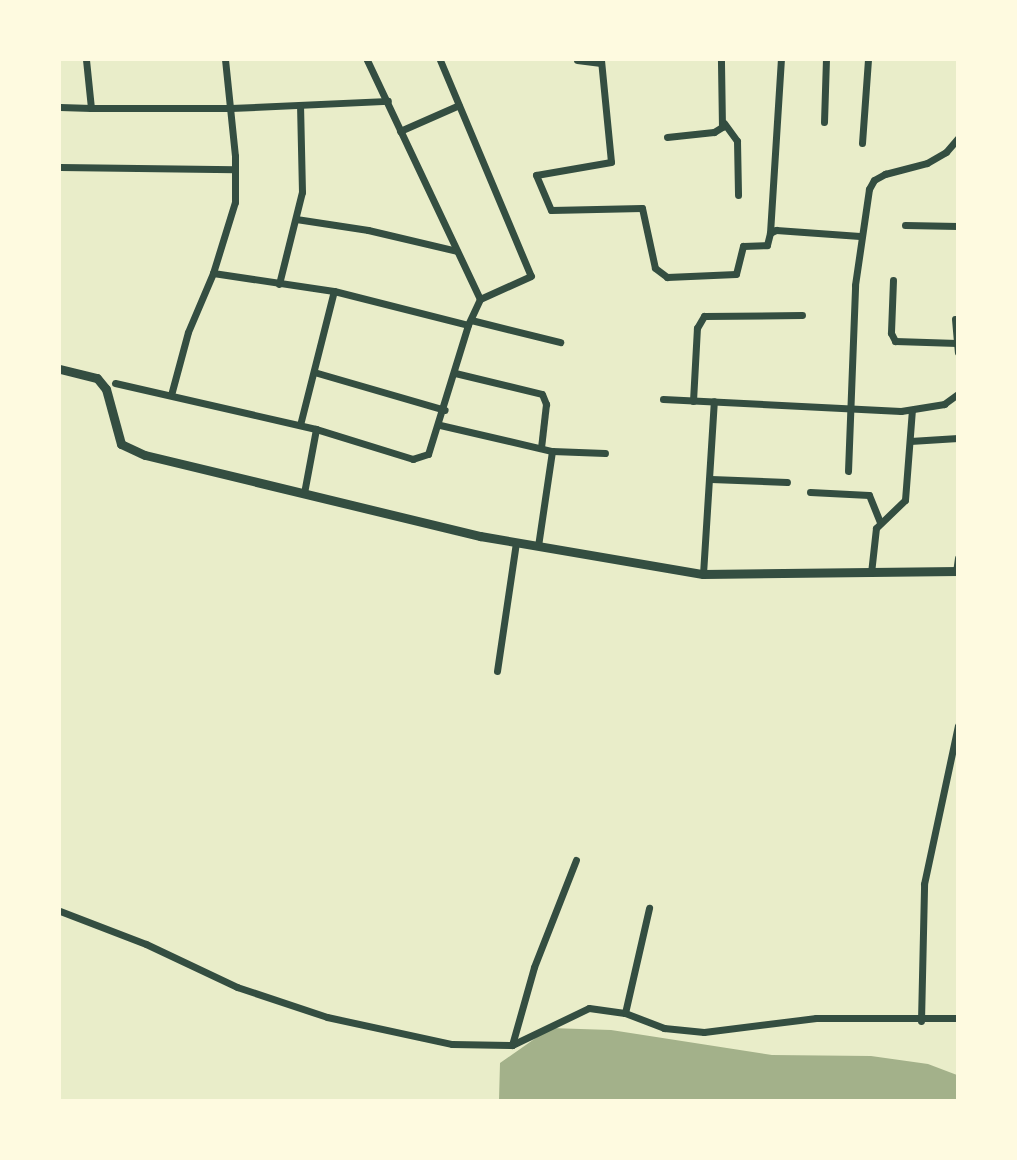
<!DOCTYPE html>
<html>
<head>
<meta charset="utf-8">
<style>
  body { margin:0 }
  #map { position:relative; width:1017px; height:1160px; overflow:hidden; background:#e9edc9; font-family:Roboto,sans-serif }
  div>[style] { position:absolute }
  .water>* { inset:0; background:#a3b18a }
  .minor>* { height:7px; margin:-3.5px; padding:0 3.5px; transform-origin:3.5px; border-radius:3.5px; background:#344e41 }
  .tertiary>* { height:9px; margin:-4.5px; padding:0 4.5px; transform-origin:4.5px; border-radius:4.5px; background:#344e41 }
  span { translate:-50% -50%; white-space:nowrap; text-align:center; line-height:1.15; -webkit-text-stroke:7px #fefae0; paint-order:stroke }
  .frame { position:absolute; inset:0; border:61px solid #fefae0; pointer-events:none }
</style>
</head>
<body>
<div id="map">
  <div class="water">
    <div style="clip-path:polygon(550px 1028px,611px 1030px,772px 1055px,871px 1056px,928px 1064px,957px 1075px,957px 1100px,499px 1100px,500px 1063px)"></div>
  </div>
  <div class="minor">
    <div style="left:367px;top:60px;width:264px;rotate:64.7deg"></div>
    <div style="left:440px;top:60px;width:234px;rotate:67.2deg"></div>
    <div style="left:531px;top:276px;width:56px;rotate:155.7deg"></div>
    <div style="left:480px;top:299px;width:29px;rotate:115deg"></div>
    <div style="left:577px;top:60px;width:24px;rotate:7deg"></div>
    <div style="left:601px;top:60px;width:102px;rotate:84.4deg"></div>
    <div style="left:611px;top:162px;width:76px;rotate:170.2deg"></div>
    <div style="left:536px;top:175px;width:38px;rotate:67deg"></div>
    <div style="left:551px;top:210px;width:91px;rotate:-1.3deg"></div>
    <div style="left:642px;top:208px;width:61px;rotate:77.8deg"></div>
    <div style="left:655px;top:268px;width:15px;rotate:37deg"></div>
    <div style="left:667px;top:277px;width:69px;rotate:-2.5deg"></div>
    <div style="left:736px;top:274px;width:29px;rotate:-76deg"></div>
    <div style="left:743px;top:246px;width:24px;rotate:-2deg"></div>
    <div style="left:767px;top:245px;width:12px;rotate:-76deg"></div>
    <div style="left:770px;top:233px;width:7px;rotate:-27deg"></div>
    <div style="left:776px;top:230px;width:84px;rotate:4.1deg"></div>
    <div style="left:60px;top:107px;width:31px;rotate:2deg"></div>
    <div style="left:91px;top:108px;width:48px;rotate:-95.9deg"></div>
    <div style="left:91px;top:108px;width:140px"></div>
    <div style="left:231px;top:108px;width:157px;rotate:-2.6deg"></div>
    <div style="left:824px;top:122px;width:62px;rotate:-88.2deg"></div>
    <div style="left:724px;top:123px;width:22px;rotate:54deg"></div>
    <div style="left:737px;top:141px;width:54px;rotate:88.9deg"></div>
    <div style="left:400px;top:131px;width:64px;rotate:-23.8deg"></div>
    <div style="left:667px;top:137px;width:47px;rotate:-6.1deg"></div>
    <div style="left:714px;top:132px;width:9px;rotate:-32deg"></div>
    <div style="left:722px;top:127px;width:67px;rotate:-90.9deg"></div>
    <div style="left:862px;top:143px;width:83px;rotate:-85.9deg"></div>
    <div style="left:60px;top:167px;width:175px;rotate:0.7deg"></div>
    <div style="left:296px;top:219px;width:73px;rotate:8.7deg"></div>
    <div style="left:368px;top:230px;width:91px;rotate:13.3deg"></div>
    <div style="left:905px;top:225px;width:53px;rotate:1.1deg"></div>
    <div style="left:770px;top:233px;width:173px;rotate:-86.4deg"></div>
    <div style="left:213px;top:273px;width:74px;rotate:-72.8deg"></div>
    <div style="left:235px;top:202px;width:46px;rotate:-90deg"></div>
    <div style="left:235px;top:156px;width:97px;rotate:-95.9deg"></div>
    <div style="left:893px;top:280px;width:53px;rotate:92.2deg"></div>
    <div style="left:891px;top:333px;width:9px;rotate:63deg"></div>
    <div style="left:895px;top:341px;width:62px;rotate:1.8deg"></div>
    <div style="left:279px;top:284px;width:95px;rotate:-76deg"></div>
    <div style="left:302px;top:192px;width:87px;rotate:-91.3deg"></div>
    <div style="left:955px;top:319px;width:33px;rotate:85deg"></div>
    <div style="left:471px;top:320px;width:92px;rotate:13.9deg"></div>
    <div style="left:314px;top:372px;width:136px;rotate:16.2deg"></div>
    <div style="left:455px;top:373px;width:89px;rotate:13.6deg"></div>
    <div style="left:542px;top:394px;width:11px;rotate:68deg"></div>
    <div style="left:546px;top:404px;width:44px;rotate:96.5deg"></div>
    <div style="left:115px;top:383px;width:206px;rotate:12.9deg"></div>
    <div style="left:171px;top:395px;width:65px;rotate:-74.9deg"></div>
    <div style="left:188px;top:332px;width:64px;rotate:-67deg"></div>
    <div style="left:213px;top:273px;width:122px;rotate:8.5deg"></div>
    <div style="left:334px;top:291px;width:138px;rotate:14.2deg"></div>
    <div style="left:468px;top:325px;width:135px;rotate:107.2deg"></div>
    <div style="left:428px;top:454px;width:16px;rotate:162deg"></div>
    <div style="left:413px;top:459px;width:102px;rotate:-162.8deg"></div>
    <div style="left:316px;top:429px;width:65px;rotate:100.6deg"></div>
    <div style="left:663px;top:399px;width:238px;rotate:2.9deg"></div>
    <div style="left:901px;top:411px;width:44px;rotate:-9.2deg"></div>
    <div style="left:944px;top:404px;width:17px;rotate:-36deg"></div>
    <div style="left:693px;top:401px;width:73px;rotate:-86.9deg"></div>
    <div style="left:697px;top:328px;width:14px;rotate:-60deg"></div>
    <div style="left:704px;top:316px;width:98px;rotate:-0.6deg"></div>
    <div style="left:300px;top:425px;width:138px;rotate:-75.8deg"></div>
    <div style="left:440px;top:425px;width:115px;rotate:13.1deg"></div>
    <div style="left:552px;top:451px;width:53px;rotate:2.2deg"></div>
    <div style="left:910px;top:441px;width:48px;rotate:-3.6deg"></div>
    <div style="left:848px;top:471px;width:186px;rotate:-87.8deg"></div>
    <div style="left:855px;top:285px;width:97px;rotate:-81.7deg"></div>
    <div style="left:869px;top:189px;width:10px;rotate:-61deg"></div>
    <div style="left:874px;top:180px;width:13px;rotate:-29deg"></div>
    <div style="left:885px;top:174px;width:43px;rotate:-14.7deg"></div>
    <div style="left:927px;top:163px;width:22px;rotate:-30deg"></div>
    <div style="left:946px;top:152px;width:18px;rotate:-49deg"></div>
    <div style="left:711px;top:479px;width:76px;rotate:2.3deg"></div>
    <div style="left:810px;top:492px;width:59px;rotate:2.9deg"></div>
    <div style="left:869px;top:495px;width:29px;rotate:68deg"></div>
    <div style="left:538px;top:546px;width:96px;rotate:-81.6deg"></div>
    <div style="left:956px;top:572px;width:14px;rotate:-82deg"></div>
    <div style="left:871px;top:573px;width:45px;rotate:-83.7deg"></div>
    <div style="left:876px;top:528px;width:40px;rotate:-44deg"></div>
    <div style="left:905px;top:500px;width:90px;rotate:-85.6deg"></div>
    <div style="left:703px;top:574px;width:173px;rotate:-86.4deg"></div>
    <div style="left:497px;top:671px;width:129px;rotate:-81.6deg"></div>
    <div style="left:60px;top:911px;width:92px;rotate:21deg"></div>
    <div style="left:146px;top:944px;width:101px;rotate:25.3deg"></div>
    <div style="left:237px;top:987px;width:95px;rotate:18.4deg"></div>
    <div style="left:327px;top:1017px;width:128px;rotate:12.2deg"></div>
    <div style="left:452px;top:1044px;width:60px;rotate:1deg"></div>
    <div style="left:512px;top:1045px;width:85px;rotate:-25.7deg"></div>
    <div style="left:589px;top:1008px;width:36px;rotate:8deg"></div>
    <div style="left:625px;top:1013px;width:42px;rotate:21deg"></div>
    <div style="left:664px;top:1028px;width:40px;rotate:5.7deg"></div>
    <div style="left:704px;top:1032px;width:113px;rotate:-7.1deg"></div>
    <div style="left:816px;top:1018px;width:142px"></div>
    <div style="left:625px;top:1013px;width:108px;rotate:-77.1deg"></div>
    <div style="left:921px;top:1021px;width:137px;rotate:-88.7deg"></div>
    <div style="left:924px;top:884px;width:162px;rotate:-77.9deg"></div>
    <div style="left:512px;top:1045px;width:81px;rotate:-74.2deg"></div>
    <div style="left:534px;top:967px;width:115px;rotate:-68.6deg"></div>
  </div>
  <div class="tertiary">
    <div style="left:60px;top:369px;width:38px;rotate:14deg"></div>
    <div style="left:97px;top:378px;width:14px;rotate:51deg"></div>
    <div style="left:106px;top:389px;width:57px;rotate:74.7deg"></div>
    <div style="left:121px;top:444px;width:26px;rotate:25deg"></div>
    <div style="left:145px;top:455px;width:345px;rotate:13.6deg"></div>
    <div style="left:480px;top:536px;width:226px;rotate:9.7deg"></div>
    <div style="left:703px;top:574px;width:255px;rotate:-0.7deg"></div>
  </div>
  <div class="frame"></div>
</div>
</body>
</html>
